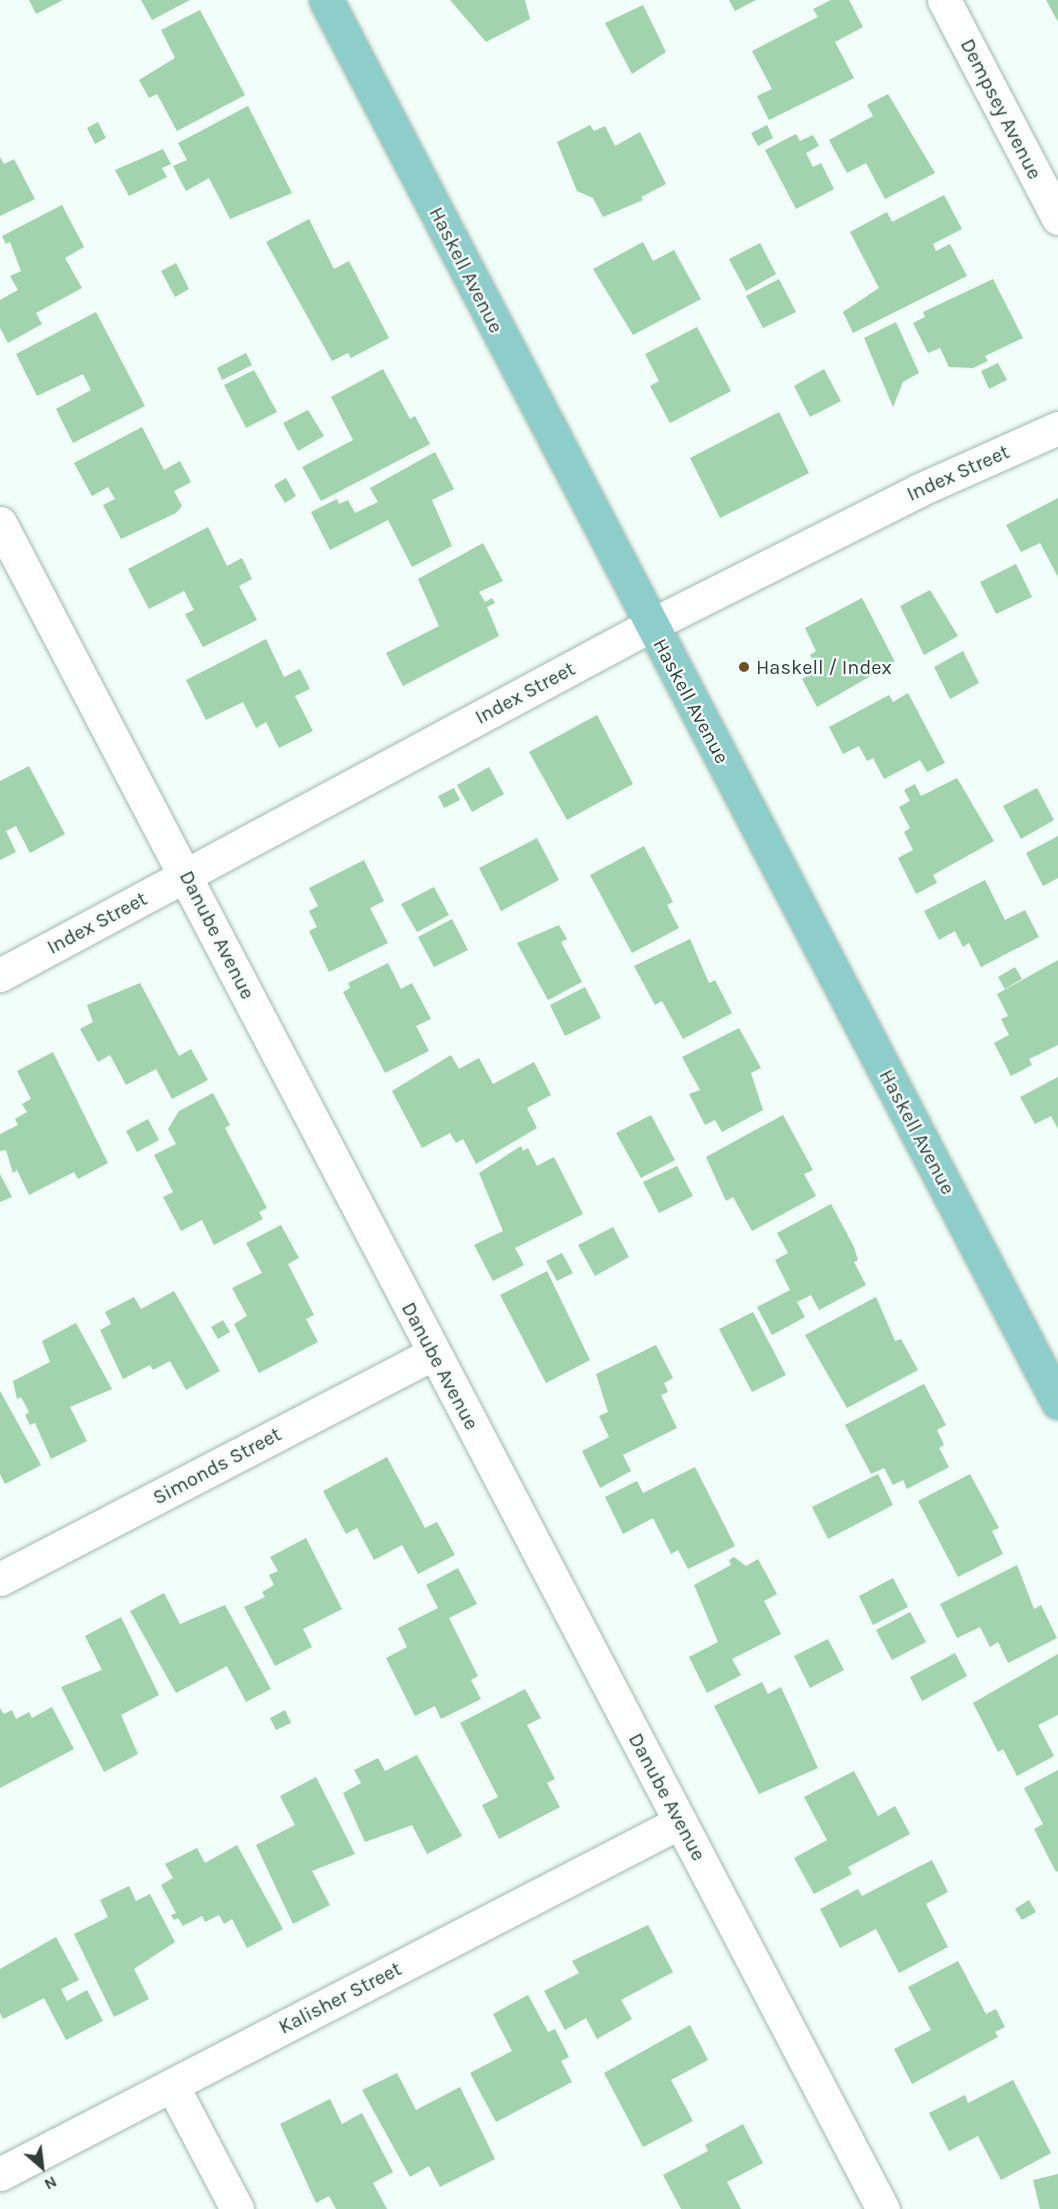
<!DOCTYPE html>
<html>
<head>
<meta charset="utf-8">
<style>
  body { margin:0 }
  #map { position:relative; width:1058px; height:2209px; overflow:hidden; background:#f2fef9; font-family:Karla,sans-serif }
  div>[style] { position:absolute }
  .building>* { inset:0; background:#a1d3ac }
  .roads { filter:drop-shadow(0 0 2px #9db9ae) drop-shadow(0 0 2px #9db9ae) }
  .minor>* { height:33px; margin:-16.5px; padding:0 16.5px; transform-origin:16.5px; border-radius:16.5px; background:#fff }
  .major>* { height:33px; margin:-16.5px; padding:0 16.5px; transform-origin:16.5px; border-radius:16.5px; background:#8dcdca }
  .dots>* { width:16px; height:16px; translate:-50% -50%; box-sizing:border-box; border:3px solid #f2fef9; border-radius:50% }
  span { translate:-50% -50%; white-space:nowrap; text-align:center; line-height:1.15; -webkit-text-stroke:4.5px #f2fef9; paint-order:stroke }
  .street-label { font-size:20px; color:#323e3a }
  .poi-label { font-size:20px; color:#323e3a }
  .left { translate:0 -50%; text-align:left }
  .north { position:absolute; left:12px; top:2137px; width:60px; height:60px; -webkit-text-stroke:4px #f2fef9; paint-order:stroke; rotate:152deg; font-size:16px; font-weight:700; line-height:24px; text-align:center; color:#323e3a }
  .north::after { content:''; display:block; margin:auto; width:21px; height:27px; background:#323e3a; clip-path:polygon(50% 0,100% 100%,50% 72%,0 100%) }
</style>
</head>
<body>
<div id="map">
  <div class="building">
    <div style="clip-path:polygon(29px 0,63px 0,36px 14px)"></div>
    <div style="clip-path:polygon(141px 0,190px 0,152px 20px)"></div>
    <div style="clip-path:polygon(450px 0,525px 0,530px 19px,486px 42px)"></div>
    <div style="clip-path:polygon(729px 0,756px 0,735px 11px)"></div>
    <div style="clip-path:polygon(831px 0,849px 0,863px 27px,835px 42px,854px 78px,769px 120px,757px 96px,772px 89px,752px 51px,818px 17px,813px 9px)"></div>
    <div style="clip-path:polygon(1046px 0,1058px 0,1058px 22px)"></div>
    <div style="clip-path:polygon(643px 5px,666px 52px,632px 74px,605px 23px)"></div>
    <div style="clip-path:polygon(200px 10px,245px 95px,177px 131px,157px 94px,149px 98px,139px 80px,175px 58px,161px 30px)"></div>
    <div style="clip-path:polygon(888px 94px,935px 173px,885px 199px,866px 163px,847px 173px,829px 140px,873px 116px,867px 105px)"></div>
    <div style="clip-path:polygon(248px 106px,292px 193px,230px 219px,209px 178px,186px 191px,173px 166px,187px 160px,178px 143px)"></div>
    <div style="clip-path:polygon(98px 122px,106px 138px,95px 144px,87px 128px)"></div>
    <div style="clip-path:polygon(590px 125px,594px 131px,605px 126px,615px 146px,640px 132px,666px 184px,641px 197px,643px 200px,603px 217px,593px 198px,577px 191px,557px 142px)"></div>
    <div style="clip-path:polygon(767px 125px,773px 138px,758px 146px,751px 133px)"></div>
    <div style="clip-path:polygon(796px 134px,800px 141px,813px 135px,819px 146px,806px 153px,813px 167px,821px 163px,834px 189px,796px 209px,765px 150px)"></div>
    <div style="clip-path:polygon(163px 149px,171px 164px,162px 168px,167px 177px,129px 196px,115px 170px)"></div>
    <div style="clip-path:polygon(0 157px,4px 164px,14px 159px,35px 199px,0 216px)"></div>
    <div style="clip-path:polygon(944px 195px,962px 229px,933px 244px,936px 251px,950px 244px,967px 276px,853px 333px,843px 312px,879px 288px,850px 232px,887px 212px,892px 222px)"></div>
    <div style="clip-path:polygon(62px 205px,84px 247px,65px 258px,82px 288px,36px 313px,42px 324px,8px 343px,0 328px,0 300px,18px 290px,10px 276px,21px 271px,10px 242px,6px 244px,2px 236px)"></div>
    <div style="clip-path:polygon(309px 219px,334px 269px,349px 261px,389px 338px,351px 358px,348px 353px,332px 361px,266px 242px)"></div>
    <div style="clip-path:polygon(643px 242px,653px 261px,674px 250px,701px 299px,633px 335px,593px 269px)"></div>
    <div style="clip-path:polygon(760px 243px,776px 274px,746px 291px,729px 259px)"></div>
    <div style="clip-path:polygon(176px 263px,189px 289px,175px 297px,161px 271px)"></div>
    <div style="clip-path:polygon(779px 279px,796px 312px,763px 328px,746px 296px)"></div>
    <div style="clip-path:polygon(993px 279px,1023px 338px,985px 356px,988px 361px,973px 368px,949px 367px,940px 348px,928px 353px,913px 323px,925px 317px,923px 312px)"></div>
    <div style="clip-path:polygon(96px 312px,145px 406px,73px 443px,56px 409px,91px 390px,83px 374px,37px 396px,16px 354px)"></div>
    <div style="clip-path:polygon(896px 322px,919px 373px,903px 382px,893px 407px,864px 338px)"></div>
    <div style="clip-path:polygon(697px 327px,731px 391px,670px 423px,650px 386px,659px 381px,645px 354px)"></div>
    <div style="clip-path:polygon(246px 353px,252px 365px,222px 380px,217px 368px)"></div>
    <div style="clip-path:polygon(998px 363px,1007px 380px,989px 389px,981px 371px)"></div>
    <div style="clip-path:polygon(383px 369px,410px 419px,415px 416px,430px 444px,321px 501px,302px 467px,353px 440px,331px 397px)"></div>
    <div style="clip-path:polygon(824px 369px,841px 401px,810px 417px,794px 386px)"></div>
    <div style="clip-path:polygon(254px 370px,277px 412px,246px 428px,224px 385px)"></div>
    <div style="clip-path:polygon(308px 410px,324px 436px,298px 451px,283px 423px)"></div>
    <div style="clip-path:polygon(779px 412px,809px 473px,720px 518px,690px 458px)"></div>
    <div style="clip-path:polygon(142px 427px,164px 470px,180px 461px,191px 482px,174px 491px,182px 506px,176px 513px,121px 539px,103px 505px,115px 499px,108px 487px,92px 496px,74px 463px)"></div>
    <div style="clip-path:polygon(435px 452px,454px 489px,432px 500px,452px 546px,412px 567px,388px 520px,330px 550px,311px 512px,337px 499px,339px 504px,348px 500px,355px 513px,378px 502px,370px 488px)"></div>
    <div style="clip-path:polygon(286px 478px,296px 496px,285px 503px,274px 485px)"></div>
    <div style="clip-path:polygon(1058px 498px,1058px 577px,1040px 543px,1021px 552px,1006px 525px)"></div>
    <div style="clip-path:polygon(208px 527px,227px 566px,242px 558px,252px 579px,239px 586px,257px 620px,203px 647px,185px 614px,194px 610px,184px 591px,149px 609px,128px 569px)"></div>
    <div style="clip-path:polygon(483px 543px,503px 581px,479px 592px,485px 602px,492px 598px,495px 603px,487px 607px,499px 636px,403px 686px,386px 653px,439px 626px,418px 579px)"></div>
    <div style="clip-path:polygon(1016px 564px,1032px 597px,996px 614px,980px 582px)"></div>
    <div style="clip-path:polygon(930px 590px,958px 636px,924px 655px,900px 606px)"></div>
    <div style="clip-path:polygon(862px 598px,895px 662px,817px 707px,802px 679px,818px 671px,810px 655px,816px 651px,805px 628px)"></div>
    <div style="clip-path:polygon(266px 639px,284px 677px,300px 669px,310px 689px,295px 696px,313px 731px,279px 748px,266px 722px,256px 728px,243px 702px,206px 720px,186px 680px)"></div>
    <div style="clip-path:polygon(963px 651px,979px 683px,950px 699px,934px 667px)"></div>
    <div style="clip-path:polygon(908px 693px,945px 763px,927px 772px,920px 760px,884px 779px,873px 758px,867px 761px,859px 746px,843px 754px,829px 727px,889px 695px,893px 702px)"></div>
    <div style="clip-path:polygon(597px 715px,633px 784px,567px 820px,529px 752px)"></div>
    <div style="clip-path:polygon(29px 766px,65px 834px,30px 853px,16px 826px,6px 831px,16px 852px,0 860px,0 781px)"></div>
    <div style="clip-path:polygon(489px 767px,504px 794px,472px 812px,457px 785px)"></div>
    <div style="clip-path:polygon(957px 778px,994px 841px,933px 875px,937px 883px,916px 894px,898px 858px,913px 850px,904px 832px,910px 828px,899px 807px,910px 801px,904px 790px,915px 784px,921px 796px)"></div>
    <div style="clip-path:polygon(454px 788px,460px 800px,444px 808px,438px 796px)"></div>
    <div style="clip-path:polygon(1037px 788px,1054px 820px,1021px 839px,1003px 806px)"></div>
    <div style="clip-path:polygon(1058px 836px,1058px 878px,1043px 886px,1026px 853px)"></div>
    <div style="clip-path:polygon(537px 838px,559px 880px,501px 911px,479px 868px)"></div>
    <div style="clip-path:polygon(644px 846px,673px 902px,667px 905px,679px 928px,632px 953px,590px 875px)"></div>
    <div style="clip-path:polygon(364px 860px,384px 901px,370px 908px,388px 943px,329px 972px,309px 931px,317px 927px,309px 911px,318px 906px,309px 888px)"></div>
    <div style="clip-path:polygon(985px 880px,1005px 920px,1025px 910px,1039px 937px,981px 967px,969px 943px,963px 947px,955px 931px,939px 940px,924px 911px)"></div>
    <div style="clip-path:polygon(434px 887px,449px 915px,417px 932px,401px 904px)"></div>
    <div style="clip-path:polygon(452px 919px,468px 950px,434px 967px,418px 937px)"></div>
    <div style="clip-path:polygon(559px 925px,567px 939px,561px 942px,582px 982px,548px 1000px,517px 943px)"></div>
    <div style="clip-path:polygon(690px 939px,709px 983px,715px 980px,732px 1013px,683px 1039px,662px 1001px,655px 1005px,634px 966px)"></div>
    <div style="clip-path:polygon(1058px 960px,1058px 1045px,1029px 1059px,1032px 1065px,1011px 1076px,994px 1043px,1009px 1035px,1001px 1019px,1008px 1016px,997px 994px)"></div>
    <div style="clip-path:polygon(388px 963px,401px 989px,412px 983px,431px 1019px,416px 1026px,429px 1051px,385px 1073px,343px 992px,350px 988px,348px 983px)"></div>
    <div style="clip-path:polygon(1015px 967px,1022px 979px,1005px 989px,998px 977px)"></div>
    <div style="clip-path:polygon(140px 983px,179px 1056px,191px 1049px,208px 1080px,172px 1099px,156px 1069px,126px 1085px,110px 1055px,98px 1062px,80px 1029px,93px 1022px,87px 1005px)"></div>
    <div style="clip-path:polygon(585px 987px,601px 1018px,565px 1036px,550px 1005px)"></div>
    <div style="clip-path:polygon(739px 1028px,761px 1068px,751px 1073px,763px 1110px,722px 1132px,715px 1120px,705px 1125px,689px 1094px,700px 1090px,682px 1057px)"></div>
    <div style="clip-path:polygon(53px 1052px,108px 1163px,78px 1179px,74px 1172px,29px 1195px,17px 1170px,13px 1173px,6px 1150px,0 1151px,0 1134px,18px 1125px,15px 1119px,27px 1112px,22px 1104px,31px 1099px,17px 1071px)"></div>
    <div style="clip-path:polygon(451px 1055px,459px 1069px,479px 1058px,493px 1084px,534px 1062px,551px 1095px,527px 1108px,537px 1128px,476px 1164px,463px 1139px,456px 1143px,450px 1133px,422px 1148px,392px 1091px)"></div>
    <div style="clip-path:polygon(1058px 1077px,1058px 1129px,1051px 1116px,1035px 1124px,1020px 1097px)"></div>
    <div style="clip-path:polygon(213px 1093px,230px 1125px,225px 1128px,267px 1208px,259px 1212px,263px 1219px,214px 1245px,202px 1220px,181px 1231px,163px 1197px,173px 1192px,154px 1155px,176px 1144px,168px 1129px,179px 1111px)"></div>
    <div style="clip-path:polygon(651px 1115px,675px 1160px,641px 1178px,616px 1133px)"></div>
    <div style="clip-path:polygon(783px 1115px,813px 1170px,804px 1174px,816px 1196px,752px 1231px,733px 1197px,726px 1201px,706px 1157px)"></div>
    <div style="clip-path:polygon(148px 1119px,159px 1140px,137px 1152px,126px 1131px)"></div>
    <div style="clip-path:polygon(521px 1146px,523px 1151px,528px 1148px,537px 1166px,554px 1157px,583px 1214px,515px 1248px,524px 1265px,493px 1281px,474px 1245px,503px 1231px,479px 1173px)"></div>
    <div style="clip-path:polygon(677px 1166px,693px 1196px,659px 1213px,643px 1182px)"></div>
    <div style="clip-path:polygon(0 1174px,12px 1197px,0 1202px)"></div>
    <div style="clip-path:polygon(831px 1204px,854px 1247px,858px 1260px,854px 1262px,866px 1285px,819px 1310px,811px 1295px,797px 1302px,805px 1317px,772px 1335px,757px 1307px,790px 1290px,775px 1260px,788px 1253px,777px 1233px)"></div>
    <div style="clip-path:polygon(281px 1225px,299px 1258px,288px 1264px,314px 1315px,306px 1319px,318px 1342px,259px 1373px,234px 1324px,247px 1316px,232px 1288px,262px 1273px,246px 1243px)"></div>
    <div style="clip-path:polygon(613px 1227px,629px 1257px,595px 1276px,578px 1245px)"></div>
    <div style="clip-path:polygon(562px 1253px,573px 1273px,557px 1281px,546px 1261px)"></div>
    <div style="clip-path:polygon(547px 1271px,590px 1360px,546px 1383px,500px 1295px)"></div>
    <div style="clip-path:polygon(174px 1291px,220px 1371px,186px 1390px,170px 1361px,153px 1370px,150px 1365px,123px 1379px,100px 1330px,111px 1324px,105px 1312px,134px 1297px,141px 1309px)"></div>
    <div style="clip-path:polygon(876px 1297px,895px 1341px,901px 1339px,918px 1370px,847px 1408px,805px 1335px)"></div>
    <div style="clip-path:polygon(753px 1312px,786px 1375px,752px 1392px,719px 1329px)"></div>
    <div style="clip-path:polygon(223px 1320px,230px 1332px,218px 1339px,211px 1327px)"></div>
    <div style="clip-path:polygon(76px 1323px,112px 1389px,70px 1407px,87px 1441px,51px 1459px,35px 1423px,30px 1425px,25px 1415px,29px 1412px,21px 1397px,17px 1399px,13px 1381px,50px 1362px,42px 1341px)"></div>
    <div style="clip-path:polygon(656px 1345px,673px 1378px,664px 1383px,668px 1392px,661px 1395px,677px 1428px,623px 1455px,631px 1471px,600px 1488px,582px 1451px,609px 1437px,599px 1416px,608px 1412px,596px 1374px)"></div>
    <div style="clip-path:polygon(924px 1384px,946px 1425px,937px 1430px,944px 1445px,939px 1448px,949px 1467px,907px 1489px,903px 1480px,893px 1485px,884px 1468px,871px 1474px,845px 1425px)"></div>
    <div style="clip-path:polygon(0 1391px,41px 1465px,5px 1484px,0 1474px)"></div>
    <div style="clip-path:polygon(387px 1457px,425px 1528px,437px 1522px,455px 1555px,418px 1574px,402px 1545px,374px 1560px,357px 1528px,346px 1534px,323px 1491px)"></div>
    <div style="clip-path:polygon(695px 1467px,735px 1546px,688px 1569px,678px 1550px,671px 1554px,653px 1518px,623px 1534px,605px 1497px,637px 1481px,643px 1493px)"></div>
    <div style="clip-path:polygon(878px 1474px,893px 1505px,828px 1539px,812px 1507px)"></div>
    <div style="clip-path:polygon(970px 1474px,999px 1528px,992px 1531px,1003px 1554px,958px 1577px,918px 1501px)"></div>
    <div style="clip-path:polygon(306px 1538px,342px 1609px,303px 1629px,312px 1647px,275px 1666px,244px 1607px,265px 1597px,262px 1592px,274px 1585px,269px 1575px,278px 1571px,270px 1557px)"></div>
    <div style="clip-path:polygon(734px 1557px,746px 1566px,758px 1559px,777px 1594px,764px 1601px,781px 1634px,732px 1659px,741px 1675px,707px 1693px,689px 1657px,718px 1642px,694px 1585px,731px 1565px,729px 1560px)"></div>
    <div style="clip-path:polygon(1017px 1565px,1034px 1609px,1041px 1605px,1057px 1638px,1008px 1663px,998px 1642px,990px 1647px,980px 1627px,957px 1638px,940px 1604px)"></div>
    <div style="clip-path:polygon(458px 1568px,477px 1604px,449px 1618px,478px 1676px,471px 1680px,481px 1699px,441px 1719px,435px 1706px,415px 1716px,386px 1658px,407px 1647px,398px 1628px,438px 1608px,426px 1585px)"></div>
    <div style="clip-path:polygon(893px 1578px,908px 1607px,873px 1625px,859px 1596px)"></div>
    <div style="clip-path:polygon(164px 1593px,180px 1624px,225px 1605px,271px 1689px,246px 1702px,227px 1666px,176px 1693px,130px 1611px)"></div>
    <div style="clip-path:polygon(910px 1612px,926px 1642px,892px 1660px,876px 1630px)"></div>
    <div style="clip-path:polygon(121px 1617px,159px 1695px,121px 1715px,138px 1754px,104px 1772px,61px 1687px,102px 1670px,85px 1636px)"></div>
    <div style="clip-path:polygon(828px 1639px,844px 1670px,810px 1688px,794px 1656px)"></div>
    <div style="clip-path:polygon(955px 1653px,967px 1676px,922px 1701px,910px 1677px)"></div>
    <div style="clip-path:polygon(1058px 1654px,1058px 1715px,1038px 1725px,1054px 1756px,1017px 1776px,1003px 1749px,998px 1752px,973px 1703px)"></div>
    <div style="clip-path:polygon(762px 1682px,768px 1694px,781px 1687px,818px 1768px,759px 1794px,714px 1706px)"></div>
    <div style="clip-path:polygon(525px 1689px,541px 1718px,527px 1725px,555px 1779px,547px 1783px,560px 1807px,499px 1839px,482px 1805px,498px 1797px,460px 1723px)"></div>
    <div style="clip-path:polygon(52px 1707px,74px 1749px,0 1788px,0 1708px,4px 1714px,12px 1710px,16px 1719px,29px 1712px,32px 1718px)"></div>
    <div style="clip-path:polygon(285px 1710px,291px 1723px,276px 1730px,270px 1718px)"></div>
    <div style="clip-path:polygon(417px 1755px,462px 1836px,427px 1854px,412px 1825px,365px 1842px,343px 1793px,361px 1783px,354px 1770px,378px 1758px,385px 1771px)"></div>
    <div style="clip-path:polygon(1058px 1770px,1058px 1871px,1056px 1872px,1034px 1829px,1043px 1824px,1024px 1788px)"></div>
    <div style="clip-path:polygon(854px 1771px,878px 1816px,895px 1806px,910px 1834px,848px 1867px,852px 1874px,814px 1894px,794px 1858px,827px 1840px,804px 1797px)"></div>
    <div style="clip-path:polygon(316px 1777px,355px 1854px,312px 1871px,330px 1905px,293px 1924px,256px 1845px,295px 1825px,280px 1796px)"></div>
    <div style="clip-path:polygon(237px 1845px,283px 1929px,247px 1948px,232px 1919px,224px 1924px,219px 1915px,205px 1922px,202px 1916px,183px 1926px,178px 1918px,174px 1920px,171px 1915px,176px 1913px,161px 1885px,173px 1878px,165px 1864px,197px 1848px,205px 1863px)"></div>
    <div style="clip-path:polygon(932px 1860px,948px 1892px,926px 1904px,948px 1947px,899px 1973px,876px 1929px,840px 1948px,820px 1909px,858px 1889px,862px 1896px)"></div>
    <div style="clip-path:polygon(129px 1886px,136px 1901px,150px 1894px,175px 1942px,134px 1969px,149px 1999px,114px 2017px,74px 1934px,108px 1917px,100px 1900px)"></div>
    <div style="clip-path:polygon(1029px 1900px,1036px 1912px,1022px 1920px,1015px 1909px)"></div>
    <div style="clip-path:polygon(648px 1925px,673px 1972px,621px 2000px,632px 2019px,597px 2039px,586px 2018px,565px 2030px,544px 1991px,579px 1973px,572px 1961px)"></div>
    <div style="clip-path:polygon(56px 1937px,79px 1980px,61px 1989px,67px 2001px,87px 1990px,103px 2021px,66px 2040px,44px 1998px,3px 2019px,0 2013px,0 1969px)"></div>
    <div style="clip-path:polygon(958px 1961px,986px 2014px,996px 2009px,1005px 2027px,995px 2032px,998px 2037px,912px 2084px,894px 2049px,931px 2030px,908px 1987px)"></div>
    <div style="clip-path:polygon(528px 1995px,548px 2032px,555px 2029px,569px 2057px,561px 2061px,572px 2082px,496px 2122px,470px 2073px,512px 2051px,493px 2014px)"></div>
    <div style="clip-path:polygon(690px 2025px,708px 2060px,671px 2080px,693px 2121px,643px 2147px,604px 2073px)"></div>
    <div style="clip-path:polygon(397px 2073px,416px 2110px,460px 2087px,495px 2159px,440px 2187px,429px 2166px,410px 2177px,362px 2090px)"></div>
    <div style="clip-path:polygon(1013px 2080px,1051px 2153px,1001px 2180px,978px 2136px,949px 2151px,929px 2113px,965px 2095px,968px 2103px)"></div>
    <div style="clip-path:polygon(330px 2099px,342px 2124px,362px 2113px,393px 2172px,373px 2183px,387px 2209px,336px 2209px,329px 2196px,316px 2203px,280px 2124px)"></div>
    <div style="clip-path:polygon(743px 2124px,763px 2163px,727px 2182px,741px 2209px,681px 2209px,663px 2175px,708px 2151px,705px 2145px)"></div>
    <div style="clip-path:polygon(1058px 2174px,1058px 2209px,1040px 2209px,1033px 2180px)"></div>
  </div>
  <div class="roads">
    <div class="minor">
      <div style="left:944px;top:0;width:246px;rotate:62.4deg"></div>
      <div style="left:0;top:523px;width:1903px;rotate:62.36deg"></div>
      <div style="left:0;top:975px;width:739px;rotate:-28.26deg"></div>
      <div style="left:651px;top:625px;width:298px;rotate:-26.7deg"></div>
      <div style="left:917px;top:491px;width:154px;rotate:-24.1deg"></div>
      <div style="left:0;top:1579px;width:488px;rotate:-27.5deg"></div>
      <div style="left:172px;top:2085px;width:140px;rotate:62.3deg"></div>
      <div style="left:0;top:2174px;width:766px;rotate:-27.37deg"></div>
    </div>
    <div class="major">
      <div style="left:326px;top:0;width:1582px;rotate:62.43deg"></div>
    </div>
  </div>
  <div class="dots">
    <div style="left:744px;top:667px;background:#6f5026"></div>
  </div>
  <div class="street-label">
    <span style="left:1001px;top:109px;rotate:63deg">Dempsey Avenue</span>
    <span style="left:466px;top:270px;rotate:63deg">Haskell Avenue</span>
    <span style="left:958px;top:473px;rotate:-24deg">Index Street</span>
    <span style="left:525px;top:693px;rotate:-28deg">Index Street</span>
    <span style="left:691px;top:701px;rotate:62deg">Haskell Avenue</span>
    <span style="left:97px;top:923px;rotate:-28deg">Index Street</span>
    <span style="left:217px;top:935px;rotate:63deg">Danube Avenue</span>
    <span style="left:917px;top:1132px;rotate:62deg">Haskell Avenue</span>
    <span style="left:440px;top:1366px;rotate:62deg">Danube Avenue</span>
    <span style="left:217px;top:1466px;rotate:-28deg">Simonds Street</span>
    <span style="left:667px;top:1797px;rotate:62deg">Danube Avenue</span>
    <span style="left:340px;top:1998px;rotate:-27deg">Kalisher Street</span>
  </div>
  <div class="poi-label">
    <span class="left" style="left:756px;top:667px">Haskell / Index</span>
  </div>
  <div class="north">N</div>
</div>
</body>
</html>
